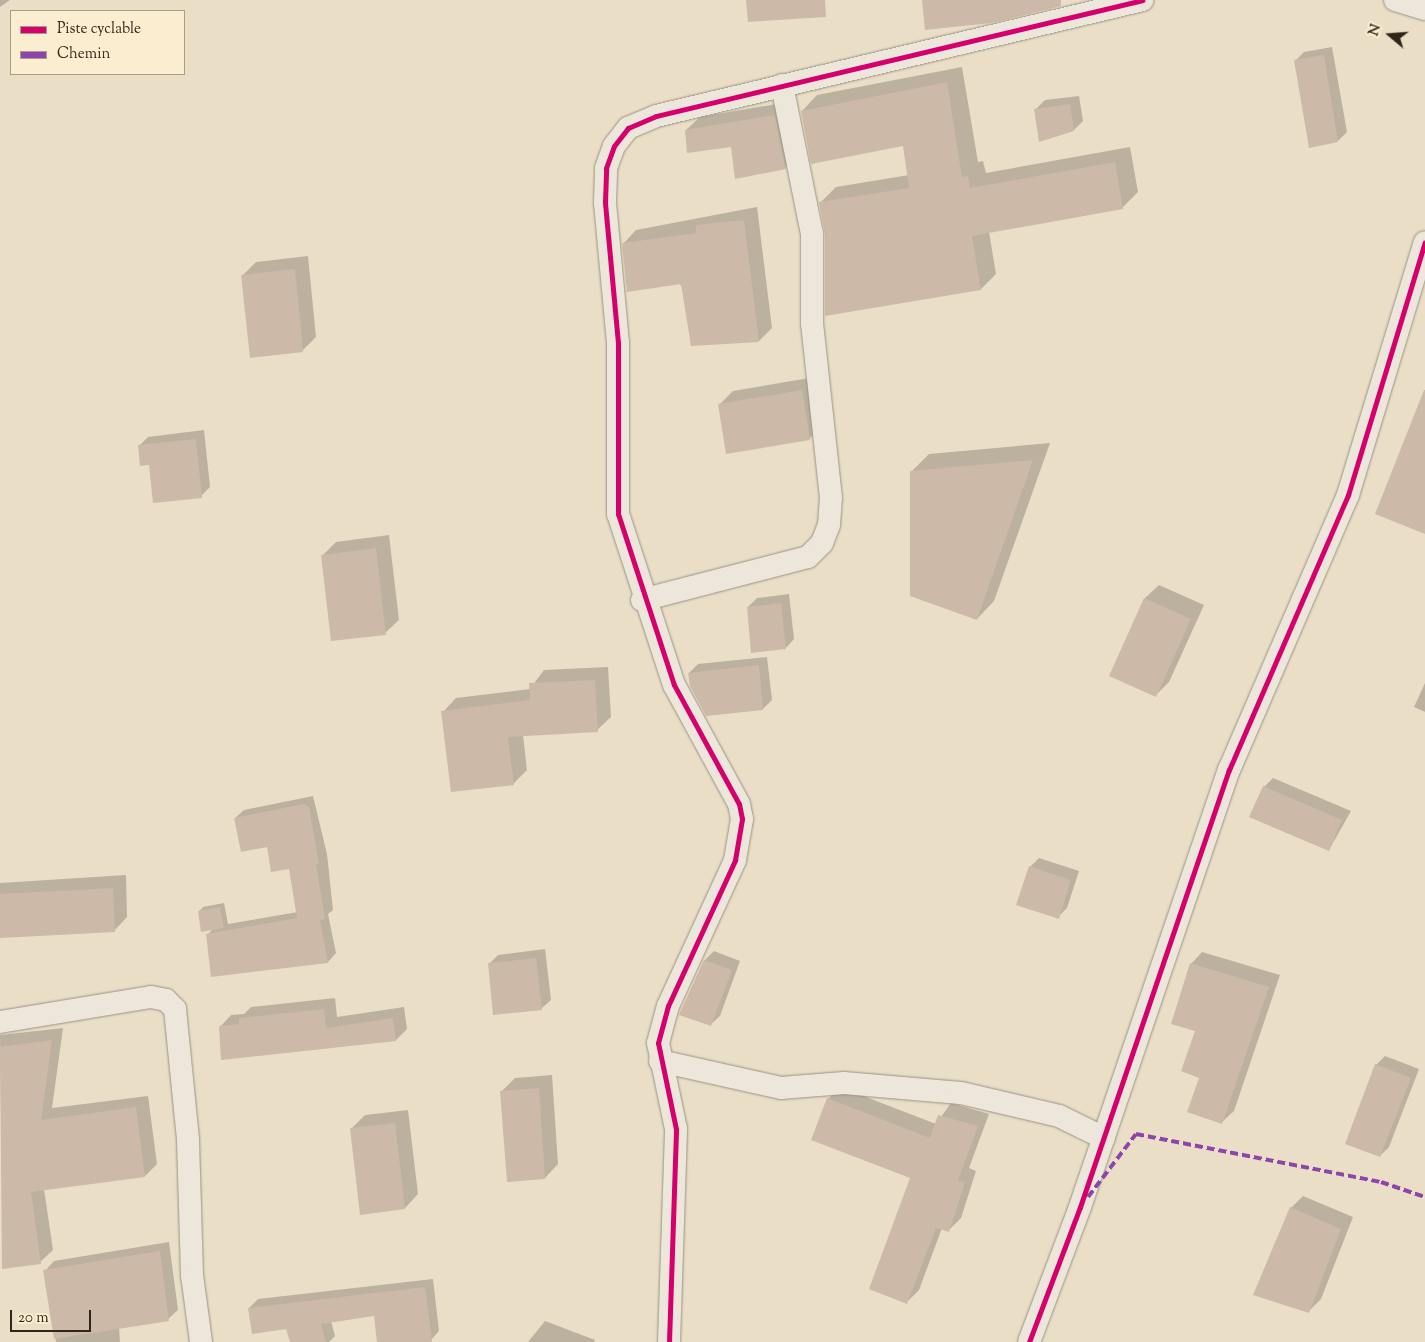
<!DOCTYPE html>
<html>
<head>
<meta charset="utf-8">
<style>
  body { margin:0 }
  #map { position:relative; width:1425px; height:1342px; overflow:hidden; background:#eadec6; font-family:"Sorts Mill Goudy",serif }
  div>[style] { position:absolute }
  .shadow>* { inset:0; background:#0003 }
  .building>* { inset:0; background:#ccb9a8 }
  .roads { filter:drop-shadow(0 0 1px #9a9283) drop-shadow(0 0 1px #9a9283) }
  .minor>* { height:22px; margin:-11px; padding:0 11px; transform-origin:11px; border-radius:11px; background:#ede6da }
  .quiet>* { height:4px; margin-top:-2px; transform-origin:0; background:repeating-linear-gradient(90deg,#8e44ad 0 8px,transparent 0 12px) }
  .cycleway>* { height:5px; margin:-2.5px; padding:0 2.5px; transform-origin:2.5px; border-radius:2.5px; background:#d6006c }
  span { translate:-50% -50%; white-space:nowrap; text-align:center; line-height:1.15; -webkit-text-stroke:4px #fbedd0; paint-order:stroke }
  .legend { position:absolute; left:10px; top:10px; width:175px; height:65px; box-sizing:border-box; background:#fbedd0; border:1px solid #aa9d88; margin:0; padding:6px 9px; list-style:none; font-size:15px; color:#30251b }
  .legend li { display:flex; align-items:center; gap:10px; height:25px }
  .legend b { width:25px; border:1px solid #aa9d88 }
  .north { position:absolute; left:1365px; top:10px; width:50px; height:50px; -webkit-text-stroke:4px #fbedd0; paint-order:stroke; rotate:288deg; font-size:14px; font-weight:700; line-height:20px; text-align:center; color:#30251b }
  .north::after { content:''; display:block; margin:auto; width:18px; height:22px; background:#30251b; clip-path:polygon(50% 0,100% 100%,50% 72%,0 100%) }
  .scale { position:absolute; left:10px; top:1310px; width:81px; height:22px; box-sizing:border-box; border:2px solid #30251b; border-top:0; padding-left:6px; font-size:15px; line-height:18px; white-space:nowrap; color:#30251b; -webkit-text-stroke:4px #fbedd0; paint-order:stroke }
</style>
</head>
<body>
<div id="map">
  <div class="shadow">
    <div style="clip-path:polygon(0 0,10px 0,0 7px)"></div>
    <div style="clip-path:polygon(1332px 47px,1347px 132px,1338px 141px,1295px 61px,1304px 52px)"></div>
    <div style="clip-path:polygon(962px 67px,978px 162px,983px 161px,986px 173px,1130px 147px,1138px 192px,1122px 208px,989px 232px,996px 274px,981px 289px,826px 234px,820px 203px,836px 187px,909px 175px,904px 145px,802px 111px,817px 95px)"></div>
    <div style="clip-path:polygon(1079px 96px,1083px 121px,1074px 130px,1036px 109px,1045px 100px)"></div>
    <div style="clip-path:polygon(788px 102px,799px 154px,785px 168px,686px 130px,700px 117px)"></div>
    <div style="clip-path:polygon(757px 207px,772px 328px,759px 341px,623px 244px,636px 230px)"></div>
    <div style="clip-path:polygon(308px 256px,316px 337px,303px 350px,242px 276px,256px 262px)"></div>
    <div style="clip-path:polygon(815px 377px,823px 426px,809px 439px,719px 405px,733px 391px)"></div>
    <div style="clip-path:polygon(204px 430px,210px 487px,201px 496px,150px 464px,139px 446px,148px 437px)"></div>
    <div style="clip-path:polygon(1050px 443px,994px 601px,977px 619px,911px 472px,929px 454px)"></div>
    <div style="clip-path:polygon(389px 535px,399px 620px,385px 633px,323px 555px,336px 542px)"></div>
    <div style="clip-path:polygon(1159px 585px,1204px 605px,1169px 682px,1156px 695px,1111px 675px,1145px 598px)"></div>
    <div style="clip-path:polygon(789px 594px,794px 639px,786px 648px,748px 607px,757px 598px)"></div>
    <div style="clip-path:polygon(767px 657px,772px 700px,763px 709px,707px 715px,689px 673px,698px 664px)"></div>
    <div style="clip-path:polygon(608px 667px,611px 717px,597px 730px,523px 735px,527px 770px,513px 784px,443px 712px,456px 698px,530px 689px,544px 670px)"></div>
    <div style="clip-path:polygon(1425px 683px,1425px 712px,1414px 707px)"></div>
    <div style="clip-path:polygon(1273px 778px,1351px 811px,1329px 850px,1264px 787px)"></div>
    <div style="clip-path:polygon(313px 796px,327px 854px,333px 910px,328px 914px,336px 953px,328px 962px,207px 935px,214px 928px,199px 912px,203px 907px,224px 903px,228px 924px,298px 912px,290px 868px,235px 818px,244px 810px)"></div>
    <div style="clip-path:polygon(1039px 858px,1079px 871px,1067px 908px,1058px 917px,1030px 867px)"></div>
    <div style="clip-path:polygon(126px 875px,127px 917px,114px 931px,0 937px,0 883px)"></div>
    <div style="clip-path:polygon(545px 949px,551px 1000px,542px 1008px,489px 964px,498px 955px)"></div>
    <div style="clip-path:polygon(714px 951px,740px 961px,720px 1016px,711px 1024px,705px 960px)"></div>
    <div style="clip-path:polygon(1202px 952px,1280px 975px,1234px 1111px,1222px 1122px,1201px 1077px,1191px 964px)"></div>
    <div style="clip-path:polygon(335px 998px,337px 1017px,404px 1007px,407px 1029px,396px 1040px,220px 1027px,231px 1015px,244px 1014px,251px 1007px)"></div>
    <div style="clip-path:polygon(63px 1028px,52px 1108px,148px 1096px,157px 1164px,145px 1176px,44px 1189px,53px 1250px,40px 1262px,3px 1268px,0 1035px)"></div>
    <div style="clip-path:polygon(1385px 1056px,1419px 1069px,1389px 1147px,1380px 1156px,1376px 1065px)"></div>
    <div style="clip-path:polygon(552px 1075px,558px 1164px,545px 1178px,502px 1091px,515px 1078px)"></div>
    <div style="clip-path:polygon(840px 1087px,936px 1124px,951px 1103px,989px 1114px,969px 1168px,976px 1171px,961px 1218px,949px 1230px,942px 1228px,919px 1290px,907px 1302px,912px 1178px,828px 1099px)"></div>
    <div style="clip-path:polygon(408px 1110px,418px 1194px,405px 1208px,351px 1129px,365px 1115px)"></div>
    <div style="clip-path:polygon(1303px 1196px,1353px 1217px,1321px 1299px,1309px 1311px,1291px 1208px)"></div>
    <div style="clip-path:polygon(169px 1242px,178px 1310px,168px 1319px,119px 1327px,120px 1342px,56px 1342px,45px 1271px,54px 1261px)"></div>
    <div style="clip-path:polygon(433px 1279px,439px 1331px,431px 1340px,378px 1342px,375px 1315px,331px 1321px,335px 1336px,329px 1342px,292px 1342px,287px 1327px,249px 1308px,258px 1299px)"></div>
    <div style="clip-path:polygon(545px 1321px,595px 1340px,594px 1342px,528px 1342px)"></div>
  </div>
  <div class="building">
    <div style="clip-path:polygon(746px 0,825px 0,826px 17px,748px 22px)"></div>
    <div style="clip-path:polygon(922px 0,1061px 0,1061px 6px,991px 23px,925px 30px)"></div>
    <div style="clip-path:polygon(1324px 55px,1338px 142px,1309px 148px,1294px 60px)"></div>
    <div style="clip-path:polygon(947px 82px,962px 177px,968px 176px,970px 188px,1115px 162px,1123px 209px,972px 236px,981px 290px,825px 316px,825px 234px,819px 202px,909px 188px,903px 146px,811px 164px,801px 111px)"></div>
    <div style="clip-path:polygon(1070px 104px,1074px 131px,1039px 142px,1034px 109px)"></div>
    <div style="clip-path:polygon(775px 115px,786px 169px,735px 179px,731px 147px,687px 153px,685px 130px)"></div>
    <div style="clip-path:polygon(744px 220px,759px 342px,691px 346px,681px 284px,627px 292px,622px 243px,696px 233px,696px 225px)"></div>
    <div style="clip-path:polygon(295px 269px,303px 352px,250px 358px,241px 275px)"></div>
    <div style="clip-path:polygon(802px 390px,810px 440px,726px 454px,718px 404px)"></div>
    <div style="clip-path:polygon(1424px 390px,1425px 390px,1425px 534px,1375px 514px)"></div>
    <div style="clip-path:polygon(196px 439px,202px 498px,153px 503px,149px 465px,140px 466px,138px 445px)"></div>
    <div style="clip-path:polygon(1033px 460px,977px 620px,910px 596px,910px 471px)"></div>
    <div style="clip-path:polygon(376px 548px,386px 635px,331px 641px,321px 555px)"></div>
    <div style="clip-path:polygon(1144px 598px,1191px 619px,1156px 697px,1109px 676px)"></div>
    <div style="clip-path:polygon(781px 603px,786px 649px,751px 653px,747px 607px)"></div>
    <div style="clip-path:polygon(759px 665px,763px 710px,706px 716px,690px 686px,688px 673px)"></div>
    <div style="clip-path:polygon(595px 680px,598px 732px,508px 737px,514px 785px,451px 792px,441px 711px,530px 700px,529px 683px)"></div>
    <div style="clip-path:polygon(1263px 786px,1342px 820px,1329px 851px,1249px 817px)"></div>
    <div style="clip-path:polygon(304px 804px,309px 807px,319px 864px,316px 864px,325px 919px,320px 920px,328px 963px,211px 977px,206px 934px,297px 918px,289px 869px,271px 872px,267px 847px,241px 852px,234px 818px)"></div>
    <div style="clip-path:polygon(1029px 866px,1071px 880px,1059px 919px,1016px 905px)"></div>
    <div style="clip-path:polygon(113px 888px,115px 932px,0 938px,0 894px)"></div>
    <div style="clip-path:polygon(220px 907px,224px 928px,201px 932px,198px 911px)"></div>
    <div style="clip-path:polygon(536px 958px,542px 1010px,493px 1015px,488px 963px)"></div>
    <div style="clip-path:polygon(704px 960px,732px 970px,711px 1026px,679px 1015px)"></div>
    <div style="clip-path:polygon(1190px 963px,1269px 987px,1222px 1124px,1187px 1112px,1199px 1078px,1181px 1071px,1195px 1031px,1171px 1024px)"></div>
    <div style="clip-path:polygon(324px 1009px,326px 1028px,393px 1018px,396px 1041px,221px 1060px,219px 1026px,239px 1024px,239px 1018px)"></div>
    <div style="clip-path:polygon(52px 1040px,41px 1120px,136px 1107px,145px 1177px,31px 1192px,41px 1264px,2px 1269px,0 1047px)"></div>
    <div style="clip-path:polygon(1375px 1064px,1411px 1078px,1380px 1157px,1345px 1144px)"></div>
    <div style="clip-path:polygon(539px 1088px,545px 1179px,507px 1182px,500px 1091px)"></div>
    <div style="clip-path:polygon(827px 1098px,930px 1138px,938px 1115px,978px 1126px,958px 1180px,965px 1183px,949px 1232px,936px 1228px,907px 1304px,869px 1289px,910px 1178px,811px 1140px)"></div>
    <div style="clip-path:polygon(395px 1123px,405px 1209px,360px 1215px,350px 1128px)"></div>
    <div style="clip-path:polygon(1290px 1207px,1341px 1229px,1309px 1313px,1253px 1295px)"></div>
    <div style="clip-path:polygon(160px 1251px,169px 1321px,54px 1339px,43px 1270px)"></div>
    <div style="clip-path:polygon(425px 1287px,432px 1342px,377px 1342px,374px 1316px,321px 1324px,326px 1342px,290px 1342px,286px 1329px,252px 1334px,248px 1308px)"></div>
  </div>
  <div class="roads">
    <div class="minor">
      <div style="left:1395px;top:0;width:31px;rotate:17deg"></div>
      <div style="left:642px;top:600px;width:171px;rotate:-14.5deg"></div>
      <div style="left:808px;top:557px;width:20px;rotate:-45deg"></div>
      <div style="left:822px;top:543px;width:19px;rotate:-69deg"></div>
      <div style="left:829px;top:525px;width:27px;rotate:-86deg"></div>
      <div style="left:831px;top:498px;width:176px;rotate:-96.2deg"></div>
      <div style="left:812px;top:323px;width:89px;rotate:-90deg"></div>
      <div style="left:812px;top:234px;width:152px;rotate:-101.4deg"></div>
      <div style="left:0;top:1022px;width:153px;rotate:-9.4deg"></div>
      <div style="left:151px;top:997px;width:15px;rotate:11deg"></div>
      <div style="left:166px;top:1000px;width:13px;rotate:45deg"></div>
      <div style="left:175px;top:1009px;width:132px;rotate:84.3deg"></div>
      <div style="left:188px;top:1140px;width:135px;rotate:88.3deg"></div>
      <div style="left:192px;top:1275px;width:68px;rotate:82.3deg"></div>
      <div style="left:660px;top:1061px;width:124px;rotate:12.6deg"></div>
      <div style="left:781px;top:1088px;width:63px;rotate:-4.5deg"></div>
      <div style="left:844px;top:1083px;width:117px;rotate:4.9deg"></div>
      <div style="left:961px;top:1093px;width:101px;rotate:13.2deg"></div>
      <div style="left:1059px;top:1116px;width:50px;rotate:26.1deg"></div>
      <div style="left:669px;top:1342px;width:213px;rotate:-88.1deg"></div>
      <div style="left:676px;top:1129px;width:88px;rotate:-101.8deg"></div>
      <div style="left:658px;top:1043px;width:38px;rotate:-75deg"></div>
      <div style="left:668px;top:1006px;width:161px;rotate:-65.3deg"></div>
      <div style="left:735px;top:860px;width:42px;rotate:-80.3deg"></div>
      <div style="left:742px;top:819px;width:15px;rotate:-101deg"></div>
      <div style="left:739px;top:804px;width:136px;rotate:-118.6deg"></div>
      <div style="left:674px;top:685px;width:180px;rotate:-108.1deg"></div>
      <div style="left:618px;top:514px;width:171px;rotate:-90deg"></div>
      <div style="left:618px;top:343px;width:142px;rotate:-95.3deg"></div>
      <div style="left:605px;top:202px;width:34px;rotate:-88deg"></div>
      <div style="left:606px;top:168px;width:23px;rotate:-70deg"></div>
      <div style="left:614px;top:146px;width:23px;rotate:-52deg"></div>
      <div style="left:628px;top:128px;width:30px;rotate:-23deg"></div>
      <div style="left:656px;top:116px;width:500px;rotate:-13.4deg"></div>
      <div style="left:1029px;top:1342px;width:144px;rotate:-69.3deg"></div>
      <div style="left:1080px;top:1207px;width:462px;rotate:-71.2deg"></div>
      <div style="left:1229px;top:770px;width:300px;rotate:-66.6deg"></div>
      <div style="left:1348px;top:495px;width:264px;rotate:-73.1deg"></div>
    </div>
  </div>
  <div class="quiet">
    <div style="left:1088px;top:1197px;width:79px;rotate:-52.7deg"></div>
    <div style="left:1136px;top:1134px;width:250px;rotate:11.1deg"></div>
    <div style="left:1381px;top:1182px;width:46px;rotate:18.8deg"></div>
  </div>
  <div class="cycleway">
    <div style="left:669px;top:1342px;width:213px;rotate:-88.1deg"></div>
    <div style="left:676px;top:1129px;width:88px;rotate:-101.8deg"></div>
    <div style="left:658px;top:1043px;width:38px;rotate:-75deg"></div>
    <div style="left:668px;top:1006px;width:161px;rotate:-65.3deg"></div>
    <div style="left:735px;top:860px;width:42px;rotate:-80.3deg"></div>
    <div style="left:742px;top:819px;width:15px;rotate:-101deg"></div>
    <div style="left:739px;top:804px;width:136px;rotate:-118.6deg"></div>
    <div style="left:674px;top:685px;width:180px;rotate:-108.1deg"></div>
    <div style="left:618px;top:514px;width:171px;rotate:-90deg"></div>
    <div style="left:618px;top:343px;width:142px;rotate:-95.3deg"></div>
    <div style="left:605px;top:202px;width:34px;rotate:-88deg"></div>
    <div style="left:606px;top:168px;width:23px;rotate:-70deg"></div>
    <div style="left:614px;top:146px;width:23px;rotate:-52deg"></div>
    <div style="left:628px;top:128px;width:30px;rotate:-23deg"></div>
    <div style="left:656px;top:116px;width:500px;rotate:-13.4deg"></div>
    <div style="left:1029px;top:1342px;width:144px;rotate:-69.3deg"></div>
    <div style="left:1080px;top:1207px;width:462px;rotate:-71.2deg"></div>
    <div style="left:1229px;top:770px;width:300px;rotate:-66.6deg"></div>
    <div style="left:1348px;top:495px;width:264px;rotate:-73.1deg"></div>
  </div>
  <ul class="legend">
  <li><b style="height:6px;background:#d6006c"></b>Piste cyclable</li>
  <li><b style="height:6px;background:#8e44ad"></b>Chemin</li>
  </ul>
  <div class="north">N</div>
  <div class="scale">20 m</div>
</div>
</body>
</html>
